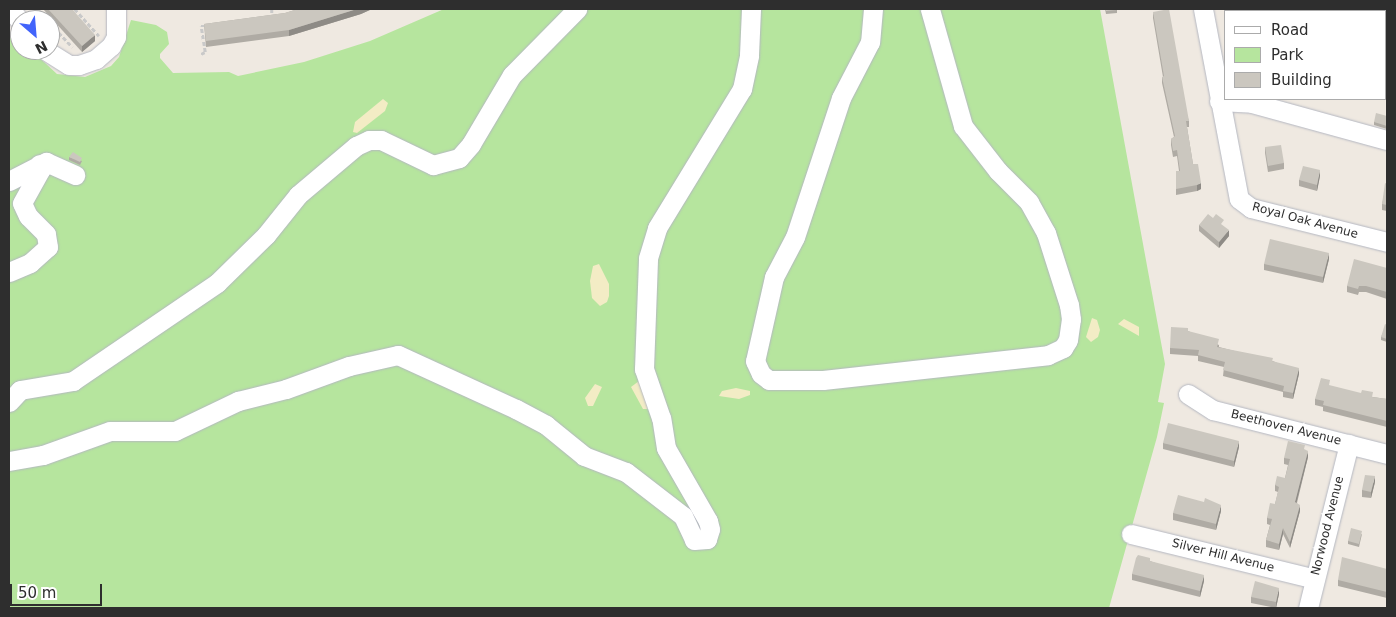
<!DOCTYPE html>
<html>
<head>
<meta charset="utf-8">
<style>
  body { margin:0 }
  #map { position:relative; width:1396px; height:617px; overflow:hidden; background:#efe9e1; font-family:"DejaVu Sans",sans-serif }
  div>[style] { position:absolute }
  .green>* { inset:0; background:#b6e59e }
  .sand>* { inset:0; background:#f3ecc5 }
  .path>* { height:2.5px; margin-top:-1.25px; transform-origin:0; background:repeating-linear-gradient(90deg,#c9c9c9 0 4px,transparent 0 6.5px) }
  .roads { filter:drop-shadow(0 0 1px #b4b7c1) drop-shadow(0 0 1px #b4b7c1) }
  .minor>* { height:19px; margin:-9.5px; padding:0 9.5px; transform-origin:9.5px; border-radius:9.5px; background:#fff }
  .wall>* { inset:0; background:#afaba4 }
  .shaded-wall>* { inset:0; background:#8e8b86 }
  .building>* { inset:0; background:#cbc7bf }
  span { translate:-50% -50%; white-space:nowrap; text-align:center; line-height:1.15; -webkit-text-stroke:4px #fff; paint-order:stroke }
  .street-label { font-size:12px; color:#2e2e2e }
  .frame { position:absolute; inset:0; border:10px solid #2e2e2e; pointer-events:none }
  .legend { position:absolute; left:1224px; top:10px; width:162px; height:90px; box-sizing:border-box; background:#fff; border:1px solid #ababab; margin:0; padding:6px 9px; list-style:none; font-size:15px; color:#2e2e2e }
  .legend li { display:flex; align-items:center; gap:10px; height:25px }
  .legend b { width:25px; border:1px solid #ababab }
  .north { position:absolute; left:10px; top:10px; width:50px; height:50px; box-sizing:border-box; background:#fff; border:1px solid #ababab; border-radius:50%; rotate:153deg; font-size:14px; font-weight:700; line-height:20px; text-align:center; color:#2e2e2e }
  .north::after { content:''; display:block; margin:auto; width:18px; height:22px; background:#4264fb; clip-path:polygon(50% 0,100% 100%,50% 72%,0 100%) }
  .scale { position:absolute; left:10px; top:584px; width:92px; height:22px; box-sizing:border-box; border:2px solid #2e2e2e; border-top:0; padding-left:6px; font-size:15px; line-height:18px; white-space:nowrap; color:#2e2e2e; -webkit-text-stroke:4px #fff; paint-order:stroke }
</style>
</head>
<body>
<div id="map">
  <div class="green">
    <div style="clip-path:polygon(444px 9px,1100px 9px,1165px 364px,1158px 402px,1164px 403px,1157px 437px,1109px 608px,9px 608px,9px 37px,20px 39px,20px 50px,31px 50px,57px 74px,85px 77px,111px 66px,119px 57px,131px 20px,156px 25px,167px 32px,169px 44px,160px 54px,160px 58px,173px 73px,229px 72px,238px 76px,304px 62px,370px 41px)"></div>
  </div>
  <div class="sand">
    <div style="clip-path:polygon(383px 99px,388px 103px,385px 111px,357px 133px,353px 132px,355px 122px)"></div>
    <div style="clip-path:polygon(599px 264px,609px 284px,609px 296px,607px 302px,600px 306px,592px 298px,590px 281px,593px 266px)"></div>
    <div style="clip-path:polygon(1092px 318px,1097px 320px,1100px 330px,1098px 337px,1091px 342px,1086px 337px)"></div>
    <div style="clip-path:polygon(1124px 319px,1139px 327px,1139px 336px,1118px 324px)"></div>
    <div style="clip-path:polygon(639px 381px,650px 409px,643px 409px,631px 387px)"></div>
    <div style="clip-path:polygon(595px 384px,602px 387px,593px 406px,588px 406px,585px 398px)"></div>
    <div style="clip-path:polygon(736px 388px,750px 391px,750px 395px,739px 399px,719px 396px,722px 391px)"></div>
  </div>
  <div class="path">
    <div style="left:37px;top:9px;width:15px;rotate:48deg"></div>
    <div style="left:75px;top:9px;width:36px;rotate:48deg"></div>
    <div style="left:272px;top:9px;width:8px;rotate:90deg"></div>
    <div style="left:34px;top:15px;width:8px;rotate:-45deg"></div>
    <div style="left:50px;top:23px;width:33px;rotate:47deg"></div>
    <div style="left:201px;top:54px;width:4px;rotate:-27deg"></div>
    <div style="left:205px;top:52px;width:26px;rotate:-99deg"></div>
    <div style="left:201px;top:26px;width:6px"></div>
  </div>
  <div class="roads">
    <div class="minor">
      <div style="left:10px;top:9px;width:16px;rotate:50deg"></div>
      <div style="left:873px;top:9px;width:33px;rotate:95deg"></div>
      <div style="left:870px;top:42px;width:63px;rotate:117.4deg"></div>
      <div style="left:841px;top:98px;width:146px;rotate:108.3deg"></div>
      <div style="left:795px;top:237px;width:45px;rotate:117.7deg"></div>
      <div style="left:774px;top:277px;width:86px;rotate:102.7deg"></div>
      <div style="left:755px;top:361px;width:14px;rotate:65deg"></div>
      <div style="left:761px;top:374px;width:10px;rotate:37deg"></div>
      <div style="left:769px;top:380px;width:54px"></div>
      <div style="left:823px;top:380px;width:226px;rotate:-6.3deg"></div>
      <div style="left:1048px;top:355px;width:17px;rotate:-25deg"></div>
      <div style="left:1063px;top:348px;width:9px;rotate:-58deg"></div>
      <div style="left:1068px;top:340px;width:21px;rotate:-82deg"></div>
      <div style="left:1071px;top:319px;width:14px;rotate:-98deg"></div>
      <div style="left:1069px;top:305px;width:76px;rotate:-107.7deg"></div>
      <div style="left:1046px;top:233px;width:35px;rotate:-119deg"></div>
      <div style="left:1029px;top:202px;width:44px;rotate:-135deg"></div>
      <div style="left:998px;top:171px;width:57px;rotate:-127.9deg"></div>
      <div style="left:963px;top:126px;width:122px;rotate:-105.8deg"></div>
      <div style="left:1203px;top:9px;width:193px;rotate:79.3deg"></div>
      <div style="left:1239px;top:199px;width:15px;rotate:37deg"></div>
      <div style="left:1251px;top:208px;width:140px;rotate:14deg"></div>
      <div style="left:1290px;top:9px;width:10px;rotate:11deg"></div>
      <div style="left:1385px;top:33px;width:2px"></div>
      <div style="left:45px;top:50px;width:28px;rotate:32deg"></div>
      <div style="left:69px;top:65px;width:10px"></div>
      <div style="left:79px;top:65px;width:18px;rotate:-19deg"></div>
      <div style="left:96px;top:59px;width:20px;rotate:-41deg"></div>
      <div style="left:111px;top:46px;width:10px;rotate:-61deg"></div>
      <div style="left:116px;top:37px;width:28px;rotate:-90deg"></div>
      <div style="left:1219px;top:101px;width:33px;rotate:3deg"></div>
      <div style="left:1252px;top:103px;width:139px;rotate:15.4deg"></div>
      <div style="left:9px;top:181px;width:42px;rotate:-27.2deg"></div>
      <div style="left:46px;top:162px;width:32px;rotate:24deg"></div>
      <div style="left:9px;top:272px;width:23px;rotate:-23deg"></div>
      <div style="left:30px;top:263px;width:24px;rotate:-42deg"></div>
      <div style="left:48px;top:247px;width:13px;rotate:-99deg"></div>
      <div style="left:46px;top:234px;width:25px;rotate:-135deg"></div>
      <div style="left:28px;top:216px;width:14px;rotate:-115deg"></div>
      <div style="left:22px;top:203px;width:39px;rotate:-61deg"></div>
      <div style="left:41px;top:169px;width:5px;rotate:-112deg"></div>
      <div style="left:1188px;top:394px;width:30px;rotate:33deg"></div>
      <div style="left:1213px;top:410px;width:179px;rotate:14.2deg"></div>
      <div style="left:9px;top:402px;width:16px;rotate:-47deg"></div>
      <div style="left:20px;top:390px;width:54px;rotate:-9.6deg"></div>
      <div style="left:73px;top:381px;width:174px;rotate:-34.2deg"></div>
      <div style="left:217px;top:283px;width:69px;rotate:-44.4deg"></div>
      <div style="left:266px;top:235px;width:51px;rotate:-51.3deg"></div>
      <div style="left:298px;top:195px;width:76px;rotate:-40.2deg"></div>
      <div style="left:356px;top:146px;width:14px;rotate:-25deg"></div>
      <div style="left:369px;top:140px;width:12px"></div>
      <div style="left:381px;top:140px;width:58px;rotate:25.7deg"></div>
      <div style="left:433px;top:165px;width:27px;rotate:-15deg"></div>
      <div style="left:459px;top:158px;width:18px;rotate:-49deg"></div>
      <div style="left:471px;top:144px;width:80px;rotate:-59.3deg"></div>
      <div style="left:512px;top:75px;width:93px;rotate:-45.4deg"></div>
      <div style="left:9px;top:461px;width:35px;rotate:-10deg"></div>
      <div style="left:43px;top:455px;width:71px;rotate:-19.7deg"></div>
      <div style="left:110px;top:431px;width:65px"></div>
      <div style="left:175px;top:431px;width:70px;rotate:-25.5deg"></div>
      <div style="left:238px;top:401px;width:49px;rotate:-14deg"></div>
      <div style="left:286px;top:389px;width:67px;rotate:-20.1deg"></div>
      <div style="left:349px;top:366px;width:50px;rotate:-12.7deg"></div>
      <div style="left:398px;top:355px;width:130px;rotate:24.6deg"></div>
      <div style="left:516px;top:409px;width:34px;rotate:28deg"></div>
      <div style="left:546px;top:425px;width:49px;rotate:39.2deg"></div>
      <div style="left:584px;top:456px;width:45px;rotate:20.9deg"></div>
      <div style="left:626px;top:472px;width:72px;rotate:37.7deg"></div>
      <div style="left:683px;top:516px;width:26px;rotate:65deg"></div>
      <div style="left:694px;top:540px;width:13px;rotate:-4deg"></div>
      <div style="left:707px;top:539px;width:10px;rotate:-73deg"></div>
      <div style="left:710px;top:529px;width:8px;rotate:-104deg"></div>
      <div style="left:708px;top:521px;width:84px;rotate:-119.9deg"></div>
      <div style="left:666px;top:448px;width:30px;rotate:-99deg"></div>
      <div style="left:661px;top:418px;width:52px;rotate:-109.1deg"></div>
      <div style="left:644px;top:369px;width:111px;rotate:-87.9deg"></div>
      <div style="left:648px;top:258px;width:31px;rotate:-73deg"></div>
      <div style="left:657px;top:228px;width:163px;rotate:-58.6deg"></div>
      <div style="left:742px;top:89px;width:35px;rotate:-78deg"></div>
      <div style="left:749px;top:55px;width:46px;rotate:-87.5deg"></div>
      <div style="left:1131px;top:534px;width:189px;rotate:13.7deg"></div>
      <div style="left:1308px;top:608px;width:169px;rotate:-76deg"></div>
    </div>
  </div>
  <div class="wall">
    <div style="clip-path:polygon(43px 9px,72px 9px,95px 41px,82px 52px)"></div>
    <div style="clip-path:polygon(298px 9px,372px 9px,361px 14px,289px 36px,206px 47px,204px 24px,285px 13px)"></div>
    <div style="clip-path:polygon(1105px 9px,1117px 9px,1117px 13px,1106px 14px)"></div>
    <div style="clip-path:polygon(1153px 12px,1189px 121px,1189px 127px,1187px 127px,1193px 164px,1201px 189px,1197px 191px,1176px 195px,1176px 171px,1179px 171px,1177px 156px,1173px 157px,1171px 145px,1171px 139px,1174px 137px,1162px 83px,1162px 77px,1163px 77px,1153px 18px)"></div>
    <div style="clip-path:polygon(1385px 59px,1387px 59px,1387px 89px,1385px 89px)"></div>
    <div style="clip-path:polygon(1387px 116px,1387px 129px,1374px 125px,1374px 122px)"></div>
    <div style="clip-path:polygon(1265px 147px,1284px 163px,1284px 169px,1268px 172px,1265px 153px)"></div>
    <div style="clip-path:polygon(69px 157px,82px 161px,80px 165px,69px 160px)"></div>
    <div style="clip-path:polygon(1320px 176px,1317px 191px,1299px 186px,1299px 180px)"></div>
    <div style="clip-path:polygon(1387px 184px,1387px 211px,1382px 210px,1382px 204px)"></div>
    <div style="clip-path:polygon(1199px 225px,1224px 227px,1229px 236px,1219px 248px,1199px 231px)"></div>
    <div style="clip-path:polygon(1329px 259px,1323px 283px,1264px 270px,1264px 264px)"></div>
    <div style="clip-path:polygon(1387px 268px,1387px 299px,1366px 292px,1359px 292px,1358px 295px,1347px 292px,1347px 286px)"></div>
    <div style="clip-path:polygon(1387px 325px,1387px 342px,1381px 340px,1381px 337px)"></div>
    <div style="clip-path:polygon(1188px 331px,1219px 345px,1219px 347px,1273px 361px,1299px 374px,1293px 399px,1283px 397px,1283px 392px,1223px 376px,1224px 367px,1198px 361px,1198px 356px,1170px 354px,1170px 348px)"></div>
    <div style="clip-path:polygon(1330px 386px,1373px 397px,1387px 399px,1387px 427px,1323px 411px,1323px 407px,1315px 405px,1315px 399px)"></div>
    <div style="clip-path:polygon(1163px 443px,1239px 447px,1234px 467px,1163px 449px)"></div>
    <div style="clip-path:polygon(1305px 450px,1308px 457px,1297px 503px,1300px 511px,1290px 548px,1283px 534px,1279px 550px,1266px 547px,1266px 540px,1270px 525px,1267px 524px,1267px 518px,1275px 504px,1278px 492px,1275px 491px,1275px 485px,1285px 478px,1288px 465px,1284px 464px,1284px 458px)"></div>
    <div style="clip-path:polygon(1375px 482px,1371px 498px,1362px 497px,1362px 490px)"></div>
    <div style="clip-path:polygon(1221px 511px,1216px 530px,1173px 520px,1173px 513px)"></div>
    <div style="clip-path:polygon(1362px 534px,1359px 547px,1348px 544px,1348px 541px)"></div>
    <div style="clip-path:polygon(1150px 561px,1204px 581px,1200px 597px,1132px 580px,1132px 574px)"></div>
    <div style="clip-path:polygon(1387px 569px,1387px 598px,1338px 586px,1338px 580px)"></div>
    <div style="clip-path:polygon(1279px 594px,1276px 608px,1251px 603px,1251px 597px)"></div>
  </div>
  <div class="shaded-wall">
    <div style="clip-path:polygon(357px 9px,372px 9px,361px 14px,289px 36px,289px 30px)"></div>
    <div style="clip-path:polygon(95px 35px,95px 41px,82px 52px,82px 46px)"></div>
    <div style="clip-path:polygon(1320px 170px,1320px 176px,1317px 191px,1317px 185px)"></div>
    <div style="clip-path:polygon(1201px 183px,1201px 189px,1197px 191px,1197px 185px)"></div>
    <div style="clip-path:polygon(1229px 230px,1229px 236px,1219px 248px,1219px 242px)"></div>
    <div style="clip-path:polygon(1329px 253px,1329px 259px,1323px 283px,1323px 277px)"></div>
    <div style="clip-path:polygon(1299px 368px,1299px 374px,1293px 399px,1293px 393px)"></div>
    <div style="clip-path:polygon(1239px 441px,1239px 447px,1234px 467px,1234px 461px)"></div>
    <div style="clip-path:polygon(1308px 451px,1308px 457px,1295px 508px,1295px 502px)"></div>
    <div style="clip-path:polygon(1375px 476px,1375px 482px,1371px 498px,1371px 492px)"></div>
    <div style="clip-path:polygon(1221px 505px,1221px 511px,1216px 530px,1216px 524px)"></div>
    <div style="clip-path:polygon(1300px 505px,1300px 511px,1290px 548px,1290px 542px)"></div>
    <div style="clip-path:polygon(1283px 528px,1283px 534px,1279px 550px,1279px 544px)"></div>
    <div style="clip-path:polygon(1204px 575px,1204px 581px,1200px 597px,1200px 591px)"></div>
    <div style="clip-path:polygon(1279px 588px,1279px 594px,1276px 608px,1276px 602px)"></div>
  </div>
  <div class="building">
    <div style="clip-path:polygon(48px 9px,72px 9px,95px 35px,82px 46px)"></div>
    <div style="clip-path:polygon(298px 9px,357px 9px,289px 30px,206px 41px,204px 24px,285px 13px)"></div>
    <div style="clip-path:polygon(1106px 9px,1117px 9px,1117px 10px,1106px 11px)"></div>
    <div style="clip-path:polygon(1169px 9px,1189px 121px,1186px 121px,1193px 164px,1198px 164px,1201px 183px,1197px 185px,1176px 189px,1176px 171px,1180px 171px,1177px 150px,1173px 151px,1171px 139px,1175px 136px,1162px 77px,1164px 76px,1153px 12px)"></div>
    <div style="clip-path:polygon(1385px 59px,1387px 59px,1387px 83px,1385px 83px)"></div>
    <div style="clip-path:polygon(1376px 113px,1387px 116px,1387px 126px,1374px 122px)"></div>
    <div style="clip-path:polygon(1281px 145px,1284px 163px,1268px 166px,1265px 147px)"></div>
    <div style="clip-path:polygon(73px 152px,82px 158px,80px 162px,69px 157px)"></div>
    <div style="clip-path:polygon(1303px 166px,1320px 170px,1317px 185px,1299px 180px)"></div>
    <div style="clip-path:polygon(1385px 183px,1387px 184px,1387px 205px,1382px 204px)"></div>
    <div style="clip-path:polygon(1208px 214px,1213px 218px,1216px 214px,1224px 220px,1221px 224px,1229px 230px,1219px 242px,1199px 225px)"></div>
    <div style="clip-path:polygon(1270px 239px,1329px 253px,1323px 277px,1264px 264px)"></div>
    <div style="clip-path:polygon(1354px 259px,1387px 268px,1387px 292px,1366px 286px,1359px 286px,1358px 289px,1347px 286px)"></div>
    <div style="clip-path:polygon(1385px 324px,1387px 325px,1387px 339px,1381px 337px)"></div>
    <div style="clip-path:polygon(1171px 327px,1188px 328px,1188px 331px,1219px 339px,1217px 347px,1273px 358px,1272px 361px,1299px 368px,1293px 393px,1283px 391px,1284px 386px,1223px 370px,1225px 362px,1198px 355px,1199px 350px,1170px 348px)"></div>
    <div style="clip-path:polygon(1321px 378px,1330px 380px,1329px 385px,1361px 393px,1362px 390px,1373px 392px,1372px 397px,1387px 399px,1387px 421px,1323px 405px,1324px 401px,1315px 399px)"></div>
    <div style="clip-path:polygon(1168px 423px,1239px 441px,1234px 461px,1163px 443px)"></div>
    <div style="clip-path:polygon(1288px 441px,1305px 445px,1304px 449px,1308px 451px,1295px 502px,1300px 505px,1290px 542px,1283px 528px,1279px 544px,1266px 540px,1272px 519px,1267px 518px,1270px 503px,1275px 504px,1279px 487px,1275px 485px,1277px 476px,1285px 478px,1290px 459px,1284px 458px)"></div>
    <div style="clip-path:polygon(1365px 475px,1375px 476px,1371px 492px,1362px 490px)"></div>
    <div style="clip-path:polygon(1178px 495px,1204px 502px,1205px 498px,1221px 505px,1216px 524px,1173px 513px)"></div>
    <div style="clip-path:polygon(1351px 528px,1362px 531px,1359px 544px,1348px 541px)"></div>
    <div style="clip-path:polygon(1138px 555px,1150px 558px,1150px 561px,1204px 575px,1200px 591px,1132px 574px,1136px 558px)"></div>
    <div style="clip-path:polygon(1342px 557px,1387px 569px,1387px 592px,1338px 580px)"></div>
    <div style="clip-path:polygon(1255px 581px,1279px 588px,1276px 602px,1251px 597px)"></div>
  </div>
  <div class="street-label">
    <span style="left:1305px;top:221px;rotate:15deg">Royal Oak Avenue</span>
    <span style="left:1286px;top:428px;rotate:14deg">Beethoven Avenue</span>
    <span style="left:1328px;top:526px;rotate:-76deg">Norwood Avenue</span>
    <span style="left:1223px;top:556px;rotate:14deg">Silver Hill Avenue</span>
  </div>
  <div class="frame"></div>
  <ul class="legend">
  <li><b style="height:6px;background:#fff"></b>Road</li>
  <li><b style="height:14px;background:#b6e59e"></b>Park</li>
  <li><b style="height:14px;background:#cbc7bf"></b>Building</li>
  </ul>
  <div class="north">N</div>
  <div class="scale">50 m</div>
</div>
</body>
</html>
